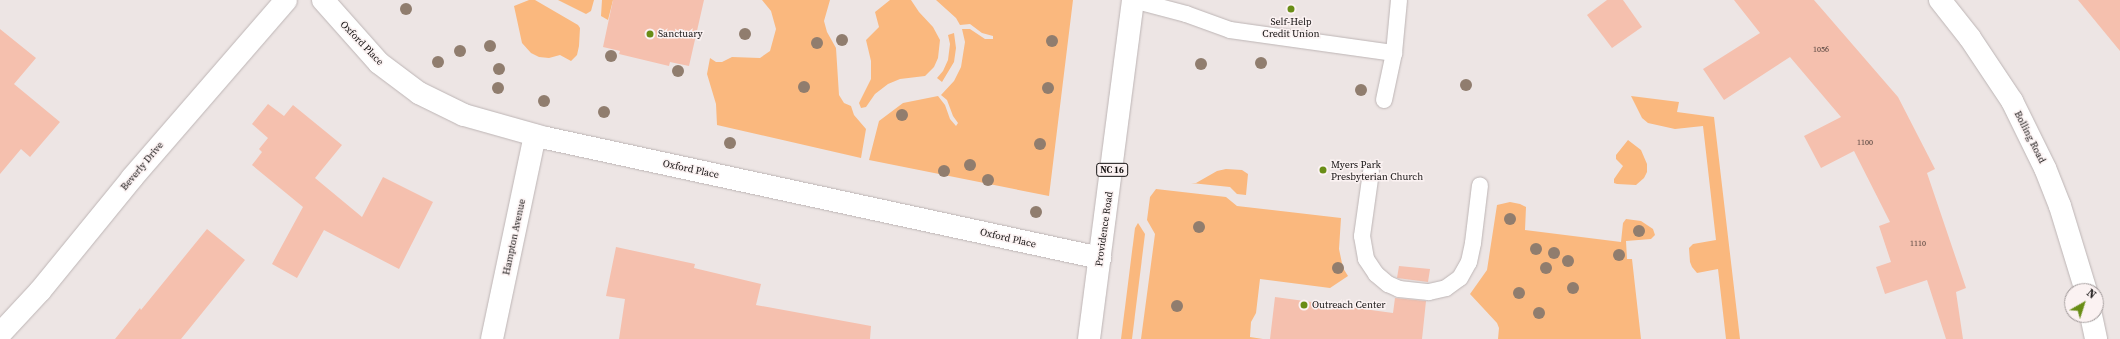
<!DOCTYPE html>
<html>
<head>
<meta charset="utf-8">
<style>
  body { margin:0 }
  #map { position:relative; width:2120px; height:339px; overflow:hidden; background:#ede5e4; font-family:"Source Serif 4",serif }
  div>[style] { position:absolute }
  .green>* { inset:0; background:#fab87e }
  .building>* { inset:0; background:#f5c0ae }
  .roads { filter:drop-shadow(0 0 1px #bdb5b5) drop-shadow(0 0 1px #bdb5b5) }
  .service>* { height:16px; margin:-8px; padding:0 8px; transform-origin:8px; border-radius:8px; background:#fff }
  .minor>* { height:22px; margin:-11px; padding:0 11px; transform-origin:11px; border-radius:11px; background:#fff }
  .primary>* { height:22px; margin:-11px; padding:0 11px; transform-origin:11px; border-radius:11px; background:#fff }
  .trees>* { width:12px; height:12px; margin:-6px; border-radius:50%; background:#907d6e }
  .dots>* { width:11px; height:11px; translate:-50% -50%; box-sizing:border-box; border:2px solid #fbf2f2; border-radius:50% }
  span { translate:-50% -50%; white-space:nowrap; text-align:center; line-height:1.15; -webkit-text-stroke:3px #fbf2f2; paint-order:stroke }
  .number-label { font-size:8px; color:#4c3d38 }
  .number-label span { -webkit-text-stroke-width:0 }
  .shield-label span { padding:1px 3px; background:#fbf2f2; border:1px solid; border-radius:3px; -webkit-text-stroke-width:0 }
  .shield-label { font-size:9px; color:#141111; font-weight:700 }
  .poi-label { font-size:10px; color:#141111 }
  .left { translate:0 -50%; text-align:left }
  .street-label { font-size:10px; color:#141111 }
  .north { position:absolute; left:2064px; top:283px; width:40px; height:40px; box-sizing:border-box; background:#fbf2f2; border:1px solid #9f9898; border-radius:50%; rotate:39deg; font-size:11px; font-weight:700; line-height:16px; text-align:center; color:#141111 }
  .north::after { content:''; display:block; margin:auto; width:14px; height:18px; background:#698d16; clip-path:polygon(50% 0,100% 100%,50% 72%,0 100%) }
</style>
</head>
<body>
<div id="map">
  <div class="green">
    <div style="clip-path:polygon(529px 0,535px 0,578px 25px,580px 28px,579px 46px,577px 55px,571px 61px,560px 55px,549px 58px,539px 57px,531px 53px,522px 43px,514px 6px)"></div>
    <div style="clip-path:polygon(558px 0,594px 0,591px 11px,586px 14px)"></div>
    <div style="clip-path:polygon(602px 0,613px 0,608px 20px,601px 16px)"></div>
    <div style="clip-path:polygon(762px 0,830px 0,824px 21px,827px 32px,836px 48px,839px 95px,844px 103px,851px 106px,854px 115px,866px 129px,861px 158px,717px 125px,716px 104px,707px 74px,710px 58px,716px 62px,722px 62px,732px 57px,760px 58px,770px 51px,776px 29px,771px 11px)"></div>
    <div style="clip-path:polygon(890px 0,911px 0,919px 12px,933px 27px,940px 40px,938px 58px,934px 67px,925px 76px,900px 79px,888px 84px,875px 94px,866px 107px,861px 108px,859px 103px,871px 79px,871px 61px,866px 40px,879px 27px,875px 12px)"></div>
    <div style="clip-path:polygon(936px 0,1073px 0,1049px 196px,869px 160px,879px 121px,903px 103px,938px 96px,945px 105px,950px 119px,956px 126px,958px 123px,953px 116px,947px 100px,941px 95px,954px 81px,961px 67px,965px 42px,962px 29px,970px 29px,985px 39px,993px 39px,993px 36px,982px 33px,970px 24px,960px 25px,956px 18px)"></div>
    <div style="clip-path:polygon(954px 33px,956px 48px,954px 62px,942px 82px,937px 78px,943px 71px,948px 60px,950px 44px,948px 35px)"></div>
    <div style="clip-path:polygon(1631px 96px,1679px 102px,1677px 112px,1714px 117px,1740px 339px,1726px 339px,1718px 269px,1697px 273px,1692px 267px,1690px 262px,1689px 248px,1693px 244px,1716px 240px,1703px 126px,1675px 129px,1648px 123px,1642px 118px)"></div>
    <div style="clip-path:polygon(1628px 140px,1641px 150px,1647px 164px,1647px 172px,1644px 178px,1636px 185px,1617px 184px,1614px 183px,1614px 179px,1623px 166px,1616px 159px,1616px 155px)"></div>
    <div style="clip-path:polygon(1226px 169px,1242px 170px,1248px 174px,1246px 195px,1237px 194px,1230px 187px,1191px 183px,1196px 183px,1217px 171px)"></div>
    <div style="clip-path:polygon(1156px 189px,1226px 197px,1237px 206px,1341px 218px,1339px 249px,1343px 268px,1348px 276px,1330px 288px,1260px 279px,1256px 313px,1251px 322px,1250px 337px,1263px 339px,1141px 339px,1155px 234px,1147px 220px,1150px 197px)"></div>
    <div style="clip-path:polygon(1510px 202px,1520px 204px,1526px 207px,1525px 230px,1621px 242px,1623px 223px,1626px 219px,1641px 221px,1653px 229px,1655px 235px,1651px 239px,1626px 241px,1627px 259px,1632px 259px,1641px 339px,1498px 339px,1499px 328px,1497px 323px,1470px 294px,1487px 270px,1497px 205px)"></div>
    <div style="clip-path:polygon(1138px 223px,1145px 234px,1132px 339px,1121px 339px,1135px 228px)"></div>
  </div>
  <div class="building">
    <div style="clip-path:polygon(613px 0,704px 0,689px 66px,670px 62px,669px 66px,619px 54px,620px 51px,603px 47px)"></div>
    <div style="clip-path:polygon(1607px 0,1623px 0,1642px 27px,1612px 48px,1587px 15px)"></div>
    <div style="clip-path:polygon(1734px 0,1814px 0,1898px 97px,1935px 169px,1927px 173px,1966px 288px,1956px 292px,1963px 339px,1946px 339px,1927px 280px,1885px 294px,1876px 267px,1891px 262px,1879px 226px,1890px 222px,1854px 151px,1821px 168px,1804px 136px,1841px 117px,1790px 57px,1724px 100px,1703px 69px,1760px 33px)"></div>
    <div style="clip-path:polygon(2078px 0,2120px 0,2120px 51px)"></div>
    <div style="clip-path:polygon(0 29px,36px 58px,14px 84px,60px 122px,30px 157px,21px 149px,0 174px)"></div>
    <div style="clip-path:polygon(268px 104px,284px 116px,293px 105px,342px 145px,315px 178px,362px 217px,383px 177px,433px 202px,399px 269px,324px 230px,297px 278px,272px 264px,303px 207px,252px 165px,262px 152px,259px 149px,268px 138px,252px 124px)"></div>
    <div style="clip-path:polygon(207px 229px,245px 260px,181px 339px,115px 339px,140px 308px,141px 310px)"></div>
    <div style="clip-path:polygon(616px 247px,695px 264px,694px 268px,761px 284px,756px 305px,871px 326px,870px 339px,619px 339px,625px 299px,606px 296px)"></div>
    <div style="clip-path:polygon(1399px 266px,1430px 269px,1428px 282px,1397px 278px)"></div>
    <div style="clip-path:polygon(1275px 297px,1393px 313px,1395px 298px,1426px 301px,1422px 339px,1270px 339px)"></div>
  </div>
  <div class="roads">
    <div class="service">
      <div style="left:1133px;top:0;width:55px;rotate:14.8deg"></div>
      <div style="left:1186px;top:14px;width:47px;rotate:20deg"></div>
      <div style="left:1230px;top:30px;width:166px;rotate:8deg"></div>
      <div style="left:1394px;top:53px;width:53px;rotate:-84.6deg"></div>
      <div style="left:1384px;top:100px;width:48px;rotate:-78deg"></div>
      <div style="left:1371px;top:172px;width:65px;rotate:98deg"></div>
      <div style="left:1362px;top:236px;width:23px;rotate:80deg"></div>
      <div style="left:1366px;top:259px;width:18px;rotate:56deg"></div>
      <div style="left:1376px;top:274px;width:16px;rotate:40deg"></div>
      <div style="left:1388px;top:284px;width:12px;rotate:24deg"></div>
      <div style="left:1399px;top:289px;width:30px;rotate:6deg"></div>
      <div style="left:1429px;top:292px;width:17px;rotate:-13deg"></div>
      <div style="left:1446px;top:288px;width:17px;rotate:-36deg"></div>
      <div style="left:1460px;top:278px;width:18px;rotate:-61deg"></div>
      <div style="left:1469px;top:262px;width:19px;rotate:-78deg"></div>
      <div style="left:1473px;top:243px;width:58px;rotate:-83.1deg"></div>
    </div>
    <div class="minor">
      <div style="left:323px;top:0;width:84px;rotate:48.4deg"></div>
      <div style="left:379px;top:63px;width:50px;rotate:36.9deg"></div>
      <div style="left:419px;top:93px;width:50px;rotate:26.1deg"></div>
      <div style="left:464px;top:115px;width:85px;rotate:15.7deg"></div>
      <div style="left:546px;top:138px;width:567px;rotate:12.22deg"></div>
      <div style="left:1940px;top:0;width:48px;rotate:51.7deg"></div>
      <div style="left:1970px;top:38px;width:76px;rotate:56.3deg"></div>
      <div style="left:2012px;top:101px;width:75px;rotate:63.8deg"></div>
      <div style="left:2045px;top:168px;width:41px;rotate:68.5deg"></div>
      <div style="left:2060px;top:206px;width:89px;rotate:73deg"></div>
      <div style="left:2091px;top:315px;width:25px;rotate:78deg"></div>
      <div style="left:0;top:334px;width:59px;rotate:-47.1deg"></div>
      <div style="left:40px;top:291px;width:146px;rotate:-50.8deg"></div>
      <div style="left:132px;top:178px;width:235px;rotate:-49.1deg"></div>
      <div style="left:492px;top:339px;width:208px;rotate:-78.1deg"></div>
    </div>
    <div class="primary">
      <div style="left:1089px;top:339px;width:342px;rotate:-82.6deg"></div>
    </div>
  </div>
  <div class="trees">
    <div style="left:406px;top:9px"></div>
    <div style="left:745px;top:34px"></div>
    <div style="left:842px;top:40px"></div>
    <div style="left:1052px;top:41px"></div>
    <div style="left:817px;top:43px"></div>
    <div style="left:490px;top:46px"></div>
    <div style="left:460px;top:51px"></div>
    <div style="left:611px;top:56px"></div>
    <div style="left:438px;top:62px"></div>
    <div style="left:1261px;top:63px"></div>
    <div style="left:1201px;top:64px"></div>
    <div style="left:499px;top:69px"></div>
    <div style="left:678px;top:71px"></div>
    <div style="left:1466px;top:85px"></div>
    <div style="left:804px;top:87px"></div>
    <div style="left:498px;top:88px"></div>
    <div style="left:1048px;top:88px"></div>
    <div style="left:1361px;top:90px"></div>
    <div style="left:544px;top:101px"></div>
    <div style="left:604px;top:112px"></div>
    <div style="left:902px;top:115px"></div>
    <div style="left:730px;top:143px"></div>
    <div style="left:1040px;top:144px"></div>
    <div style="left:970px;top:165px"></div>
    <div style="left:944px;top:171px"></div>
    <div style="left:988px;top:180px"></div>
    <div style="left:1036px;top:212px"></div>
    <div style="left:1510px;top:219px"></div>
    <div style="left:1199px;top:227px"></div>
    <div style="left:1639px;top:231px"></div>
    <div style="left:1536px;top:249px"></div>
    <div style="left:1554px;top:253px"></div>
    <div style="left:1619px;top:255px"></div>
    <div style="left:1568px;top:261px"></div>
    <div style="left:1338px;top:268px"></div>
    <div style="left:1546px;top:268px"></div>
    <div style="left:1573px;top:288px"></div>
    <div style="left:1519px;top:293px"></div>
    <div style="left:1177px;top:306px"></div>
    <div style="left:1539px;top:313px"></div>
  </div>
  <div class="dots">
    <div style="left:1291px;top:9px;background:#698d16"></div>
    <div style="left:650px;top:34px;background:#698d16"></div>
    <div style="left:1323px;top:170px;background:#698d16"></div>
    <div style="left:1304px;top:305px;background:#698d16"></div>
  </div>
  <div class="number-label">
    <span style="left:1821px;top:50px">1056</span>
    <span style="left:1865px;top:143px">1100</span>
    <span style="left:1918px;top:244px">1110</span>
  </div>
  <div class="shield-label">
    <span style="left:1112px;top:170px">NC 16</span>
  </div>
  <div class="poi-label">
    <span style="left:1291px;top:27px">Self-Help<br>Credit Union</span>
    <span class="left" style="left:658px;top:34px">Sanctuary</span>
    <span class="left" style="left:1331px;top:170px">Myers Park<br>Presbyterian Church</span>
    <span class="left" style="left:1312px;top:305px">Outreach Center</span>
  </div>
  <div class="street-label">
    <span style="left:362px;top:43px;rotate:46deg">Oxford Place</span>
    <span style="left:2030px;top:137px;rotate:63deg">Bolling Road</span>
    <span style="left:142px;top:166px;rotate:-50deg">Beverly Drive</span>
    <span style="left:691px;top:169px;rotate:12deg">Oxford Place</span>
    <span style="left:1104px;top:229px;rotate:-82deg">Providence Road</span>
    <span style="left:514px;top:237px;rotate:-78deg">Hampton Avenue</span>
    <span style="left:1008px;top:238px;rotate:13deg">Oxford Place</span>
  </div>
  <div class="north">N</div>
</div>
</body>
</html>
